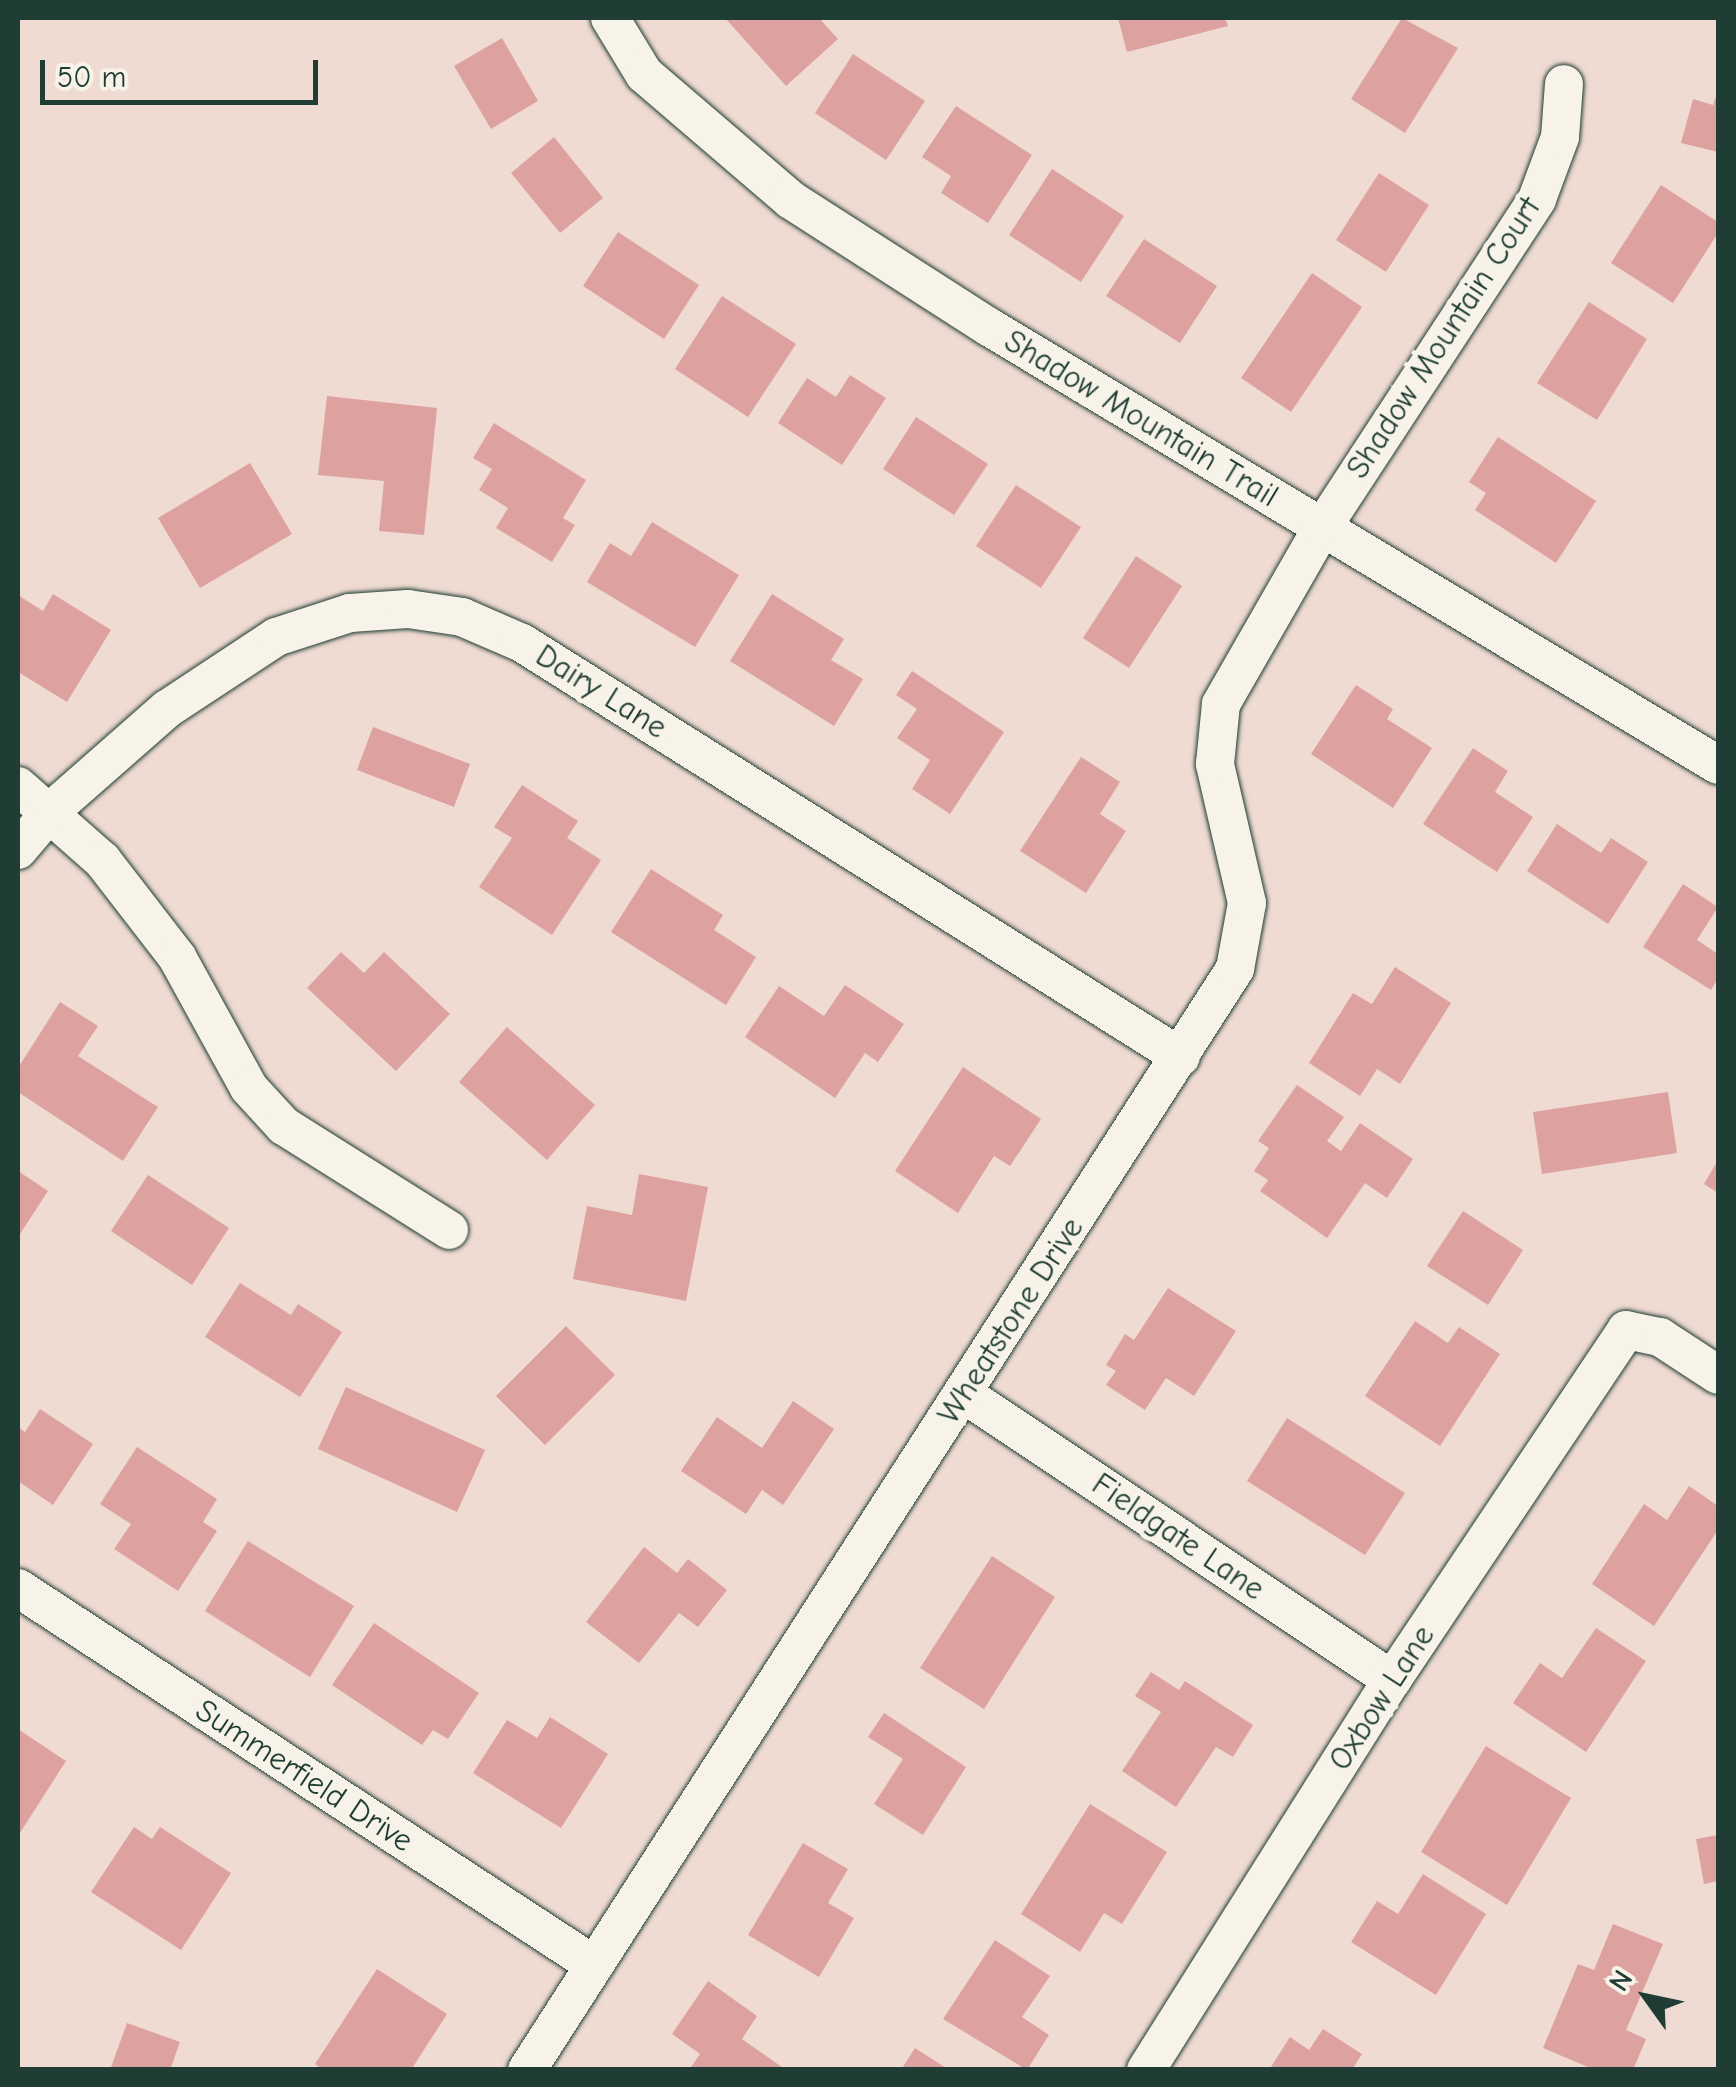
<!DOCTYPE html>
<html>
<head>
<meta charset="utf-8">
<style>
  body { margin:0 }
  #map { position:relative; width:1736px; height:2087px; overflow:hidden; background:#efdbd2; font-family:"Comic Neue",sans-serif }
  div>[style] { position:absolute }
  .building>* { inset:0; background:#dda2a0 }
  .roads { filter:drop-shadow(0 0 2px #1f3d34) drop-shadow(0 0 2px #1f3d34) }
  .minor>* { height:38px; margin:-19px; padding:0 19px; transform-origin:19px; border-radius:19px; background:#f7f3e8 }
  span { translate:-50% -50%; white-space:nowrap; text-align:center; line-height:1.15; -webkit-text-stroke:10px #f7f3e8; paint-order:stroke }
  .street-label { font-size:32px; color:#1f3d34 }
  .frame { position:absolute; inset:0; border:20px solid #1f3d34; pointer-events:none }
  .north { position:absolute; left:1596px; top:1947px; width:100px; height:100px; -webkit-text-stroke:8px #f7f3e8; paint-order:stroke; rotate:303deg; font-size:28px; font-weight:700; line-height:40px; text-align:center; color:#1f3d34 }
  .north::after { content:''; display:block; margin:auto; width:35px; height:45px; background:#1f3d34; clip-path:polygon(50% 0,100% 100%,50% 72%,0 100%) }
  .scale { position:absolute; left:40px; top:60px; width:278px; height:45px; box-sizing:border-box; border:5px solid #1f3d34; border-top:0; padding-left:12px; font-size:30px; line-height:35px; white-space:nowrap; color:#1f3d34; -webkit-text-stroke:8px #f7f3e8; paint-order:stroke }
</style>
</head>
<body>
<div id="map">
  <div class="building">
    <div style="clip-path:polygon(725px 18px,819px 18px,838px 39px,786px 86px)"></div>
    <div style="clip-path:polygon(1118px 18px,1225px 18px,1228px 26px,1127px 52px)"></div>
    <div style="clip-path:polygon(1402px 18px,1458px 48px,1405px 133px,1351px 99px)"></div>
    <div style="clip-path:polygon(502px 38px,538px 101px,491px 129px,454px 66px)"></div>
    <div style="clip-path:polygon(853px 54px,925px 101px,886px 160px,815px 113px)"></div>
    <div style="clip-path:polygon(1718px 91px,1718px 152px,1681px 143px,1693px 99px,1713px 105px)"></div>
    <div style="clip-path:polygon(956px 106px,1032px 155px,988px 223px,941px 193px,951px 176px,922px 157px)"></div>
    <div style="clip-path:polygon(554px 137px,603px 198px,560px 233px,511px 173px)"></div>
    <div style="clip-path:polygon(1052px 169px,1124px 216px,1081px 282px,1009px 235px)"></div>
    <div style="clip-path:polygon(1379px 173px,1429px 205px,1386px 272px,1336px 240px)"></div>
    <div style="clip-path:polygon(1661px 185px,1718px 222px,1718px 233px,1673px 303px,1611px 263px)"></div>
    <div style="clip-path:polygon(618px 232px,699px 285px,664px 339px,583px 286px)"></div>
    <div style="clip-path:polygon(1144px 239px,1217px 286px,1180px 343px,1106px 296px)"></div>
    <div style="clip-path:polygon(1312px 273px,1362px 307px,1291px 412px,1241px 378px)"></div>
    <div style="clip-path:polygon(722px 296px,796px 344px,748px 417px,675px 369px)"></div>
    <div style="clip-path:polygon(1589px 302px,1647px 339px,1597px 420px,1537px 383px)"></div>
    <div style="clip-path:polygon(850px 375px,886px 398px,842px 465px,778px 423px,807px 378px,836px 397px)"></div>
    <div style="clip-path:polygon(327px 396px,437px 408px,424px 535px,379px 531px,384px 481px,318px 475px)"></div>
    <div style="clip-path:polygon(916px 417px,988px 464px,954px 515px,883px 469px)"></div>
    <div style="clip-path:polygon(494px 423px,586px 480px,563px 518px,575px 525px,552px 562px,496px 528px,508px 508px,479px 490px,492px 469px,473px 458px)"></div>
    <div style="clip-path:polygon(1498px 437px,1596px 501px,1556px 563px,1475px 510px,1486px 493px,1469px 482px)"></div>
    <div style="clip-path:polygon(250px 463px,292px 534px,200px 588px,158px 518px)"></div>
    <div style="clip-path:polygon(1016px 485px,1081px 527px,1041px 588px,976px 546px)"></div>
    <div style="clip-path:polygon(652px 522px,739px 575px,695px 647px,587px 582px,610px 543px,631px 556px)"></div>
    <div style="clip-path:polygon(1136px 556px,1182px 586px,1129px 668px,1083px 638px)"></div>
    <div style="clip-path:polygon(53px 594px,111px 630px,67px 702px,18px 672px,18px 595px,43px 611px)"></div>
    <div style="clip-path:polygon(772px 594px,844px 639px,831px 660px,863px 679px,834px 726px,730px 661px)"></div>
    <div style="clip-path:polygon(912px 671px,1004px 732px,950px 814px,912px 789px,930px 760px,897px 738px,917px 709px,896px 695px)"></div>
    <div style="clip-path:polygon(1356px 685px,1393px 709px,1387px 719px,1432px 748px,1393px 808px,1311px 754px)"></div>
    <div style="clip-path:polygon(373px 727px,470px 764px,454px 807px,357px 770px)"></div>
    <div style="clip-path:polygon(1473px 748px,1508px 771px,1495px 792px,1533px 817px,1497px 872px,1423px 824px)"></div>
    <div style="clip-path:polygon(1081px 757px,1120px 782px,1100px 814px,1126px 831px,1086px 893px,1020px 851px)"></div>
    <div style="clip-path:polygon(522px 785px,578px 821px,567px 838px,601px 860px,552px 935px,479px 887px,512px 838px,494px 827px)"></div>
    <div style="clip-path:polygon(1557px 824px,1601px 853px,1611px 838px,1648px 862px,1608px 924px,1527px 871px)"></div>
    <div style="clip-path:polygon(651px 869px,723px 915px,714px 930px,756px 957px,726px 1005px,611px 932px)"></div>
    <div style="clip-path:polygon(1683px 884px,1718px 907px,1697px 940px,1718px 954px,1718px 978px,1711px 990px,1643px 947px)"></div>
    <div style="clip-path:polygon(341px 952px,364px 973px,384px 952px,450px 1014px,396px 1071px,307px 988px)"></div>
    <div style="clip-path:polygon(1395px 967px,1451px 1003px,1400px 1084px,1377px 1069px,1360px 1096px,1309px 1063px,1353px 993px,1372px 1004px)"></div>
    <div style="clip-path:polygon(845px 985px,904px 1024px,878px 1062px,865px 1053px,835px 1098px,745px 1037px,779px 986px,824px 1016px)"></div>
    <div style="clip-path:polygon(60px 1002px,98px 1026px,78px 1056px,158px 1107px,123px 1161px,18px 1092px,18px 1068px)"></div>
    <div style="clip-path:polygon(507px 1027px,595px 1105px,547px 1160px,459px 1082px)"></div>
    <div style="clip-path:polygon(963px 1067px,1041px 1119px,1010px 1166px,994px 1156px,958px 1213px,895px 1171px)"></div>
    <div style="clip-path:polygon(1297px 1085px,1344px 1117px,1327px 1141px,1341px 1151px,1360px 1123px,1413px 1159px,1387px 1198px,1365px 1183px,1327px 1238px,1260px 1191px,1268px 1180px,1254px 1171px,1269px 1148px,1258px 1141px)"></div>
    <div style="clip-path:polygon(1668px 1092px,1677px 1153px,1542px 1174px,1533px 1112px)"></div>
    <div style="clip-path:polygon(1718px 1160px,1718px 1193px,1704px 1184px)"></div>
    <div style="clip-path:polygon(18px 1171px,48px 1191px,18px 1237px)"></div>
    <div style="clip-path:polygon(639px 1174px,708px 1187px,686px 1301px,573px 1279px,587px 1206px,632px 1215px)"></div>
    <div style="clip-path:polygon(148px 1175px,229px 1228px,192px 1285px,111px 1231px)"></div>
    <div style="clip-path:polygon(1463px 1211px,1523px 1250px,1488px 1305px,1427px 1266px)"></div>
    <div style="clip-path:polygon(240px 1283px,291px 1315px,298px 1304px,342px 1332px,300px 1397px,205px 1337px)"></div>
    <div style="clip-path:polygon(1168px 1288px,1236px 1331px,1194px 1396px,1166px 1378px,1145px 1410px,1106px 1385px,1116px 1371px,1106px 1365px,1125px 1334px,1134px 1340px)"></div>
    <div style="clip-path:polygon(1415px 1321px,1448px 1343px,1459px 1327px,1500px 1354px,1440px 1446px,1365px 1396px)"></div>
    <div style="clip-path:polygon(566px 1326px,615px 1375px,545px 1445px,496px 1396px)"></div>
    <div style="clip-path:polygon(346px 1387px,485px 1450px,457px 1512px,318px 1449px)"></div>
    <div style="clip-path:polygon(793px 1401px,834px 1429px,783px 1505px,762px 1490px,746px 1514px,681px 1471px,717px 1417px,762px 1448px)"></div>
    <div style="clip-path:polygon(40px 1409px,93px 1444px,53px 1505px,18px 1481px,18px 1427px,25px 1432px)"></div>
    <div style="clip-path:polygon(1287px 1418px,1405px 1493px,1365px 1555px,1247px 1481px)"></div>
    <div style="clip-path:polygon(137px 1447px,217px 1499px,203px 1522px,217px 1531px,178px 1591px,114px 1549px,131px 1524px,100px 1504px)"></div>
    <div style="clip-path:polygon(1689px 1486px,1718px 1506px,1718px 1530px,1654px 1626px,1592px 1584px,1644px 1504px,1667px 1520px)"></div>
    <div style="clip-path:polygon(248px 1541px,354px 1606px,310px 1677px,205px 1611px)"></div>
    <div style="clip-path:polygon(644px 1547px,677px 1573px,688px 1559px,727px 1590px,698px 1627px,679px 1613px,639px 1663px,586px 1622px)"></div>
    <div style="clip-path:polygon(992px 1556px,1055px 1597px,984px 1709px,920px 1668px)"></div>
    <div style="clip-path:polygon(374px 1623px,479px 1693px,448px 1739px,433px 1730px,422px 1745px,332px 1685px)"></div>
    <div style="clip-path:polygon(1596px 1628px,1646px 1661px,1586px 1752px,1513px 1703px,1540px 1663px,1562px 1678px)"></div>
    <div style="clip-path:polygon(1151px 1672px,1179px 1690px,1185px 1681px,1253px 1725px,1233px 1757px,1216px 1747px,1176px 1807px,1122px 1771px,1161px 1712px,1135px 1696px)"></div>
    <div style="clip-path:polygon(884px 1713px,966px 1767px,923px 1835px,874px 1804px,903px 1759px,868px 1737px)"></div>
    <div style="clip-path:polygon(550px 1717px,608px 1754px,561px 1828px,473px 1773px,507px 1720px,537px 1738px)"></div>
    <div style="clip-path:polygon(18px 1729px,66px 1761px,18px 1836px)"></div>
    <div style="clip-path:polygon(1486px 1746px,1571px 1798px,1507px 1905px,1421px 1852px)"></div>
    <div style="clip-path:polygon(1090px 1804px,1167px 1852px,1122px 1924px,1104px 1913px,1080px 1952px,1021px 1914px)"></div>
    <div style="clip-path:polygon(134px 1827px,152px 1839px,160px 1827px,231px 1873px,181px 1950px,91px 1892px)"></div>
    <div style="clip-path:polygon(1718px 1835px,1718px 1881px,1704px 1884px,1696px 1839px)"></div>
    <div style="clip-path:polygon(803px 1843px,848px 1869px,828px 1903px,854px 1918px,819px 1977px,748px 1935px)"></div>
    <div style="clip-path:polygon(1423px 1874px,1486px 1914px,1436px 1995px,1351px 1942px,1377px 1901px,1398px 1914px)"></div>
    <div style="clip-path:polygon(1613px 1924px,1663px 1944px,1626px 2030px,1646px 2039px,1633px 2070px,1595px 2070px,1543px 2048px,1578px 1964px,1594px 1970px)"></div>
    <div style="clip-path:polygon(995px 1940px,1050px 1976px,1022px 2017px,1049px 2035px,1027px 2070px,943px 2019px)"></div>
    <div style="clip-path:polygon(377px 1969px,447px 2014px,411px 2070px,323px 2070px,315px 2064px)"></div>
    <div style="clip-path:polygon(708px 1981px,757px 2016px,742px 2039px,786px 2070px,689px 2070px,700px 2054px,672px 2034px)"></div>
    <div style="clip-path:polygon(127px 2023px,180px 2042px,170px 2070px,110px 2070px)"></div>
    <div style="clip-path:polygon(1323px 2029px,1362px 2054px,1352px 2070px,1269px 2070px,1290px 2037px,1309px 2050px)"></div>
    <div style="clip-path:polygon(915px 2048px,949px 2070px,901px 2070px)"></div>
  </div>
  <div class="roads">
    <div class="minor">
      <div style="left:610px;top:18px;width:66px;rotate:58.7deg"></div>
      <div style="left:644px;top:74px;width:194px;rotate:40.6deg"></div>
      <div style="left:791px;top:200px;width:235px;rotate:32.7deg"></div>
      <div style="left:989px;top:327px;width:850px;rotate:31deg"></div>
      <div style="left:18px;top:786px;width:112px;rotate:41.4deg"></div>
      <div style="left:102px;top:860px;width:123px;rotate:52.3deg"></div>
      <div style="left:177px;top:957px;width:149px;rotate:61.2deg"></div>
      <div style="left:249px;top:1088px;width:52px;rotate:47.4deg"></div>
      <div style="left:284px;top:1126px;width:195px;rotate:32.2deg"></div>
      <div style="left:18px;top:850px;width:52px;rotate:-49.6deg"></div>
      <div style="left:52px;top:810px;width:153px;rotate:-41.3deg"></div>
      <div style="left:167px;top:709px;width:131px;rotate:-33.4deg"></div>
      <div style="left:276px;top:637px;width:78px;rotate:-18deg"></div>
      <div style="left:350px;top:613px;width:58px;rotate:-3.9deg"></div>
      <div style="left:408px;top:609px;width:55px;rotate:8.4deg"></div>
      <div style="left:462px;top:617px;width:65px;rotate:23.4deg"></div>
      <div style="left:522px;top:643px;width:778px;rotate:32.14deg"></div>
      <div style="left:964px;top:1394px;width:515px;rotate:33.75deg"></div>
      <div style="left:18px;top:1588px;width:685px;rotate:33.2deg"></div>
      <div style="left:527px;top:2070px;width:1309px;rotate:-57.26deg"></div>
      <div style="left:1235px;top:969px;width:67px;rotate:-79.7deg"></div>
      <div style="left:1247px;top:903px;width:143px;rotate:-103deg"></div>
      <div style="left:1215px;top:764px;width:60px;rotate:-84.3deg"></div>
      <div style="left:1221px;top:704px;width:203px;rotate:-60.2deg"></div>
      <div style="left:1322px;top:528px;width:393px;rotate:-56.8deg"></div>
      <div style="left:1537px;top:199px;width:66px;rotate:-69.6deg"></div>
      <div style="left:1560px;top:137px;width:53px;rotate:-85.7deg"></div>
      <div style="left:1146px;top:2070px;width:461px;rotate:-57.8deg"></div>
      <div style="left:1392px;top:1680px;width:421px;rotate:-56.2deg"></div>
      <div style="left:1626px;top:1330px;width:35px;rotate:12deg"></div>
      <div style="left:1660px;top:1337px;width:69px;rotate:33.2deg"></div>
    </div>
  </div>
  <div class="street-label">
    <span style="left:1444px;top:338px;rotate:-57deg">Shadow Mountain Court</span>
    <span style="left:1141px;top:419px;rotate:31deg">Shadow Mountain Trail</span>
    <span style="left:601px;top:692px;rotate:32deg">Dairy Lane</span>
    <span style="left:1011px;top:1321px;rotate:-57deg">Wheatstone Drive</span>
    <span style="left:1178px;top:1537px;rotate:34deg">Fieldgate Lane</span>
    <span style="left:1382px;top:1698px;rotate:-57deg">Oxbow Lane</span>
    <span style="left:304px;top:1776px;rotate:33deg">Summerfield Drive</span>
  </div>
  <div class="frame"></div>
  <div class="north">N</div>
  <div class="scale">50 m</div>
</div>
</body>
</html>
